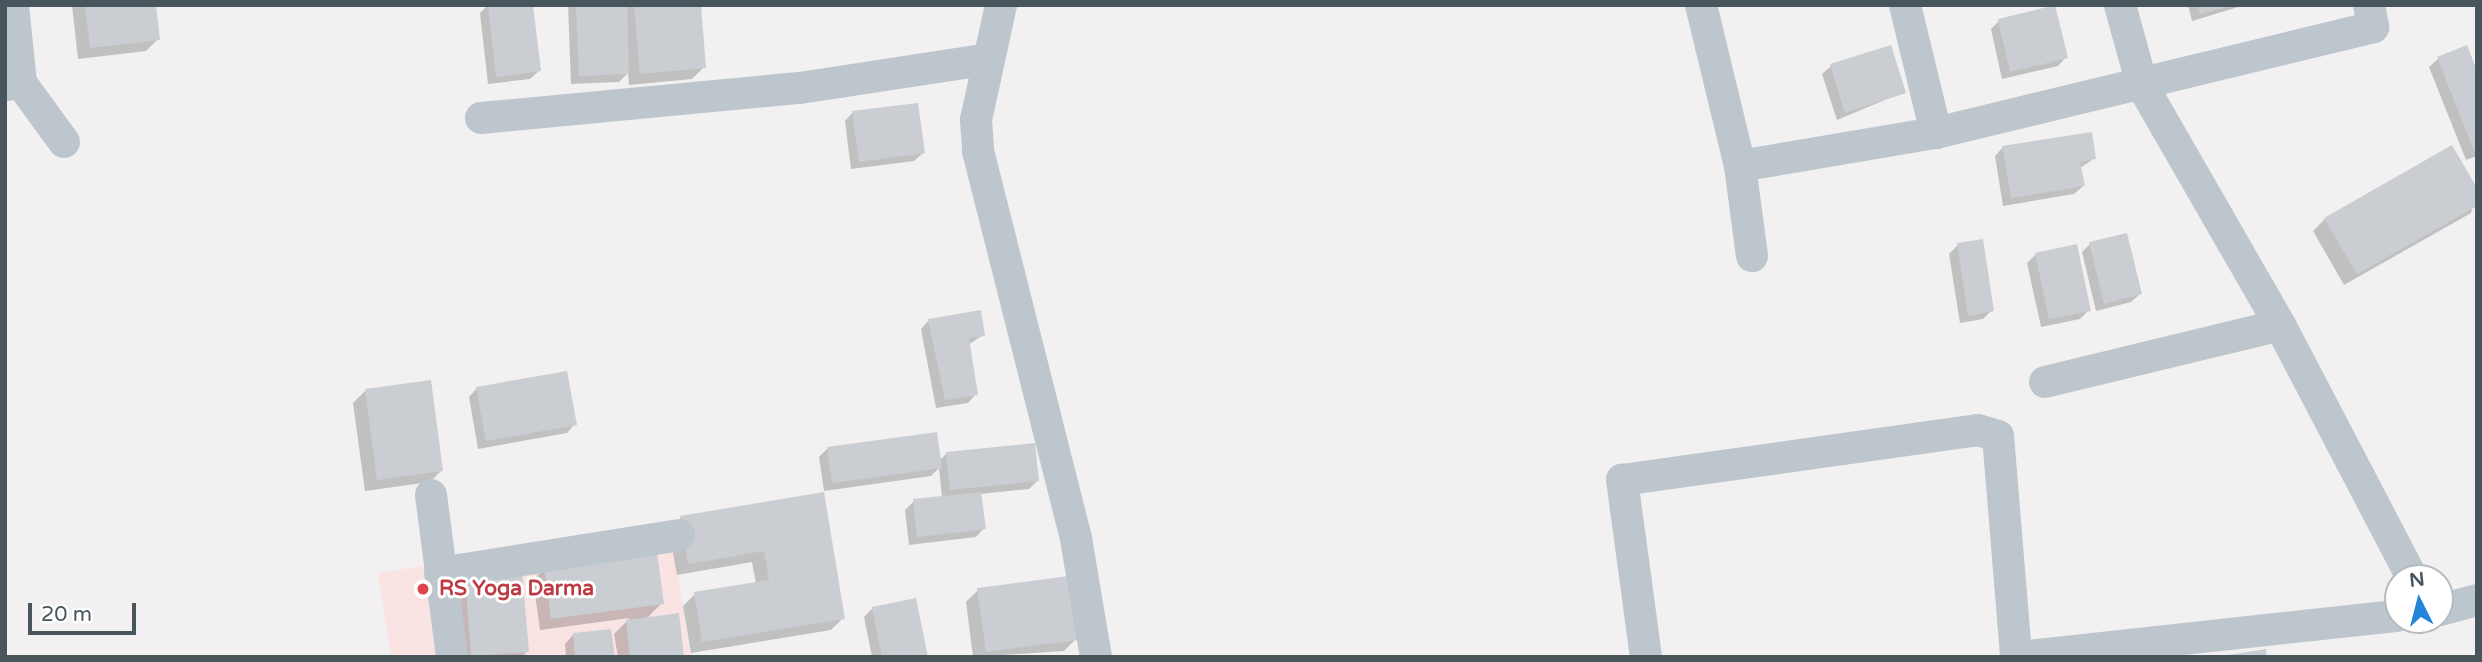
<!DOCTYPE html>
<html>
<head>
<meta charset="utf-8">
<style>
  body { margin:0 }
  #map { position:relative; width:2482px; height:662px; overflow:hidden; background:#f2f0f0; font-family:"Varela Round",sans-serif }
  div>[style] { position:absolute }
  .medical>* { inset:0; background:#fae3e3 }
  .shadow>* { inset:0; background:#0003 }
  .building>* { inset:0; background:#caced2 }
  .street>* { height:32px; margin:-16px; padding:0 16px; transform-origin:16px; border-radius:16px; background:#bcc6cc }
  .dots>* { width:19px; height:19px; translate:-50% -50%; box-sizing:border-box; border:4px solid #fff; border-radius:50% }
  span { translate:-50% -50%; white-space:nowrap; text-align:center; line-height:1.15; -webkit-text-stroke:6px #fff; paint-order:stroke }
  .health-label { font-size:21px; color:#be3a42; font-weight:700 }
  .left { translate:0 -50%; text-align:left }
  .frame { position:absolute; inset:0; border:7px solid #49555d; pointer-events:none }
  .north { position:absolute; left:2384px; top:564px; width:70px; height:70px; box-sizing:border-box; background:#fff; border:2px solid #b6bbbe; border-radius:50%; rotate:354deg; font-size:19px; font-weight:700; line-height:28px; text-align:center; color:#49555d }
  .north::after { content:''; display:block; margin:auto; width:24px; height:32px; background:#2384da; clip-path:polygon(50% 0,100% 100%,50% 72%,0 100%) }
  .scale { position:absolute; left:28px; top:603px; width:108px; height:32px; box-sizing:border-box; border:4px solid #49555d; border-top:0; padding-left:9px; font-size:21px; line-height:24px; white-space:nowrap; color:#49555d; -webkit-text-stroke:5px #fff; paint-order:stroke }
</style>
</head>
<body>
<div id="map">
  <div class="medical">
    <div style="clip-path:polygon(evenodd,670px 526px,691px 657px,684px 657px,678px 613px,626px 620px,630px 657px,615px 657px,611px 629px,573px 633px,575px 657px,391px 657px,378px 573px,670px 526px,522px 570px,529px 652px,472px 656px,465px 575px,522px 570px)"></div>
  </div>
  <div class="shadow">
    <div style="clip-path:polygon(72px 5px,154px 5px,158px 39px,146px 51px,78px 59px)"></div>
    <div style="clip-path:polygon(488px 5px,531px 5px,539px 71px,530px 79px,488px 84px,480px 13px)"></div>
    <div style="clip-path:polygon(699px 5px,704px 67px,692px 79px,629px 85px,628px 73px,619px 82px,571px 84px,568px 5px)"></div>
    <div style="clip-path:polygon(2188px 5px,2245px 5px,2192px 21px)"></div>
    <div style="clip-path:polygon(1999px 21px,2066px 57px,2058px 66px,2002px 79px,1991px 29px)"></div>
    <div style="clip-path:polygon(2438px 59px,2477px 76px,2477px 156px,2466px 160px,2429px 67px)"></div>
    <div style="clip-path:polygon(1831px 66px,1904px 92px,1837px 120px,1822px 74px)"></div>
    <div style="clip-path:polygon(853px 112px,923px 153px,914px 161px,851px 169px,845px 121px)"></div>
    <div style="clip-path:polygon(2003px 147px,2095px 158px,2080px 168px,2083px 186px,2074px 194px,2003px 206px,1995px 156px)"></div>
    <div style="clip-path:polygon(2477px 191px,2471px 213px,2344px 285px,2313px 231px,2325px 219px)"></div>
    <div style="clip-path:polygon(2090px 244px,2140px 294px,2131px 302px,2096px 311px,2082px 252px)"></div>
    <div style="clip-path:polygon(1958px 245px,1992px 310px,1983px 319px,1960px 323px,1949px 254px)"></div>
    <div style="clip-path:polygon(2036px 254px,2089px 310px,2080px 319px,2041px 327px,2027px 263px)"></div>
    <div style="clip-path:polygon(929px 320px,983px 335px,968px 345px,976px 394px,968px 403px,936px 408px,921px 329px)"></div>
    <div style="clip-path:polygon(477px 388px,575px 424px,567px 433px,478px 449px,469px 397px)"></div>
    <div style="clip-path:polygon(365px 391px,442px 470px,430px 482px,365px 491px,353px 403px)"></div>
    <div style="clip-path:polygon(827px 449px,939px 461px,947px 453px,1037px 481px,1029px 489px,980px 494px,984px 528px,976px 537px,909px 545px,905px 510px,914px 501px,942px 498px,939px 468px,931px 476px,824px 491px,819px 457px)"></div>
    <div style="clip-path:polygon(822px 494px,843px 618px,831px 630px,691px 653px,683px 606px,695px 594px,756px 584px,752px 562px,677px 575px,669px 529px,681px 518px)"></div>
    <div style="clip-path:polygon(545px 568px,662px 603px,646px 619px,683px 657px,618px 657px,614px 634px,630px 618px,540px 630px,533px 580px)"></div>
    <div style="clip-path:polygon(465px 577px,527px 651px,522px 657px,463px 657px,457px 585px)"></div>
    <div style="clip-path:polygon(978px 590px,1076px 639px,1064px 651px,973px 657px,966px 602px)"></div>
    <div style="clip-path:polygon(873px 608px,926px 657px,872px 657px,864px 617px)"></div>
    <div style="clip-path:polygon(573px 635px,613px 657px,566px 657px,565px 644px)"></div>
  </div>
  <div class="building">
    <div style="clip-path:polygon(85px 5px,156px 5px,160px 40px,90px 48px)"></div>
    <div style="clip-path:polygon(488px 5px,533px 5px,541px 71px,496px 77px)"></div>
    <div style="clip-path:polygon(576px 5px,627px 5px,629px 74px,579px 76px)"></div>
    <div style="clip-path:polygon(634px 5px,701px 5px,706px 68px,640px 74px)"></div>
    <div style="clip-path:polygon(2055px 5px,2068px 58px,2010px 72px,1998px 19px)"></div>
    <div style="clip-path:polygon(2198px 5px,2230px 5px,2231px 6px,2200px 14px)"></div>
    <div style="clip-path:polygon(1891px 45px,1906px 93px,1845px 113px,1830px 64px)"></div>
    <div style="clip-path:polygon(2467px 45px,2477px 71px,2475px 153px,2437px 57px)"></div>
    <div style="clip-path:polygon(918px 103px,925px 153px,859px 162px,852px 111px)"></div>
    <div style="clip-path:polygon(2092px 132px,2096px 159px,2080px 162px,2085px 186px,2011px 198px,2002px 146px)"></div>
    <div style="clip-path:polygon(2452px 145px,2477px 188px,2477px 206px,2357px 274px,2324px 218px)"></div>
    <div style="clip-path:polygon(2127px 233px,2142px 294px,2104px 304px,2089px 242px)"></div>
    <div style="clip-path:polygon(1983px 239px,1994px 311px,1968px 316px,1957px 243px)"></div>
    <div style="clip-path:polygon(2077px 244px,2091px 311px,2049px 319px,2035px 253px)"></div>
    <div style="clip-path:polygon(981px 310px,985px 336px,969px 338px,978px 395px,945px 400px,928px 319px)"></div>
    <div style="clip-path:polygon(567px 371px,577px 425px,486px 441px,476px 387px)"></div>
    <div style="clip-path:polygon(431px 380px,443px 471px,377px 480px,365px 389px)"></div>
    <div style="clip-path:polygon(937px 432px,942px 468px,832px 483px,827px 447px)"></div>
    <div style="clip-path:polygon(1035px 443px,1039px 481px,950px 490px,946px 452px)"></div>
    <div style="clip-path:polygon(824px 492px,845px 619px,702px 642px,694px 592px,769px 580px,764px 551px,688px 564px,680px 516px)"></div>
    <div style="clip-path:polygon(981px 492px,986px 529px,917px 537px,913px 499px)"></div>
    <div style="clip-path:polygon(657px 552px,664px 604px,551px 619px,544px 567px)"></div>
    <div style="clip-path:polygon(522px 570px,529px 652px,471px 656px,465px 575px)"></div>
    <div style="clip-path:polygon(1069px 576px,1078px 640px,986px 652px,977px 588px)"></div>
    <div style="clip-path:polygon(916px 598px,928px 657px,882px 657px,872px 607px)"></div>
    <div style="clip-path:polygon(679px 613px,684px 657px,630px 657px,626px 620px)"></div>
    <div style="clip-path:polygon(611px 629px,615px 657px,575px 657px,573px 633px)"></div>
    <div style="clip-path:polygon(2266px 649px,2267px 657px,2228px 657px,2228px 655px)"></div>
  </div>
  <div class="street">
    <div style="left:1001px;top:5px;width:118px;rotate:102.3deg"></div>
    <div style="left:976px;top:120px;width:31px;rotate:86deg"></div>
    <div style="left:978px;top:151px;width:400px;rotate:75.8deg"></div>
    <div style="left:1076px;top:539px;width:120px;rotate:80.4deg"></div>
    <div style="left:1701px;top:5px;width:166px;rotate:76.4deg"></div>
    <div style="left:1740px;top:166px;width:91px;rotate:82.4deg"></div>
    <div style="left:1905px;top:5px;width:132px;rotate:76.4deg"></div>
    <div style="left:2120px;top:5px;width:83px;rotate:74.6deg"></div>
    <div style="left:2142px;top:85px;width:277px;rotate:60.1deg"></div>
    <div style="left:2280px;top:325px;width:285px;rotate:62.4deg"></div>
    <div style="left:21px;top:83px;width:73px;rotate:53.9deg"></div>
    <div style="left:5px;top:85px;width:16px;rotate:-7deg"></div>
    <div style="left:21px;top:83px;width:78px;rotate:-95.9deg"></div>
    <div style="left:481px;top:118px;width:320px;rotate:-5.4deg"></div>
    <div style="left:800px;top:88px;width:191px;rotate:-8.7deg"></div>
    <div style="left:1740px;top:166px;width:199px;rotate:-9.6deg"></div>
    <div style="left:1936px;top:133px;width:450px;rotate:-13.6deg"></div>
    <div style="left:2373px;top:27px;width:22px;rotate:-100deg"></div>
    <div style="left:2045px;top:382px;width:242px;rotate:-13.6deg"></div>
    <div style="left:431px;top:495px;width:163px;rotate:82.6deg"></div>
    <div style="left:440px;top:573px;width:242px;rotate:-9deg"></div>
    <div style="left:2440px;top:610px;width:38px;rotate:-15deg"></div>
    <div style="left:1646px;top:657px;width:179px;rotate:-97.7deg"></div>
    <div style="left:1622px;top:480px;width:359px;rotate:-8deg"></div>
    <div style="left:1978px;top:430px;width:21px;rotate:17deg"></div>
    <div style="left:1998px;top:436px;width:222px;rotate:85.3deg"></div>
    <div style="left:2018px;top:657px;width:382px;rotate:-6.2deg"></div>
  </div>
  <div class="dots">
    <div style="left:423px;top:589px;background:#e0444e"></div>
  </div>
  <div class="health-label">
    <span class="left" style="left:439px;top:589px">RS Yoga Darma</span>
  </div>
  <div class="frame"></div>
  <div class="north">N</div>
  <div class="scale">20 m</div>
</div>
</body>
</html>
